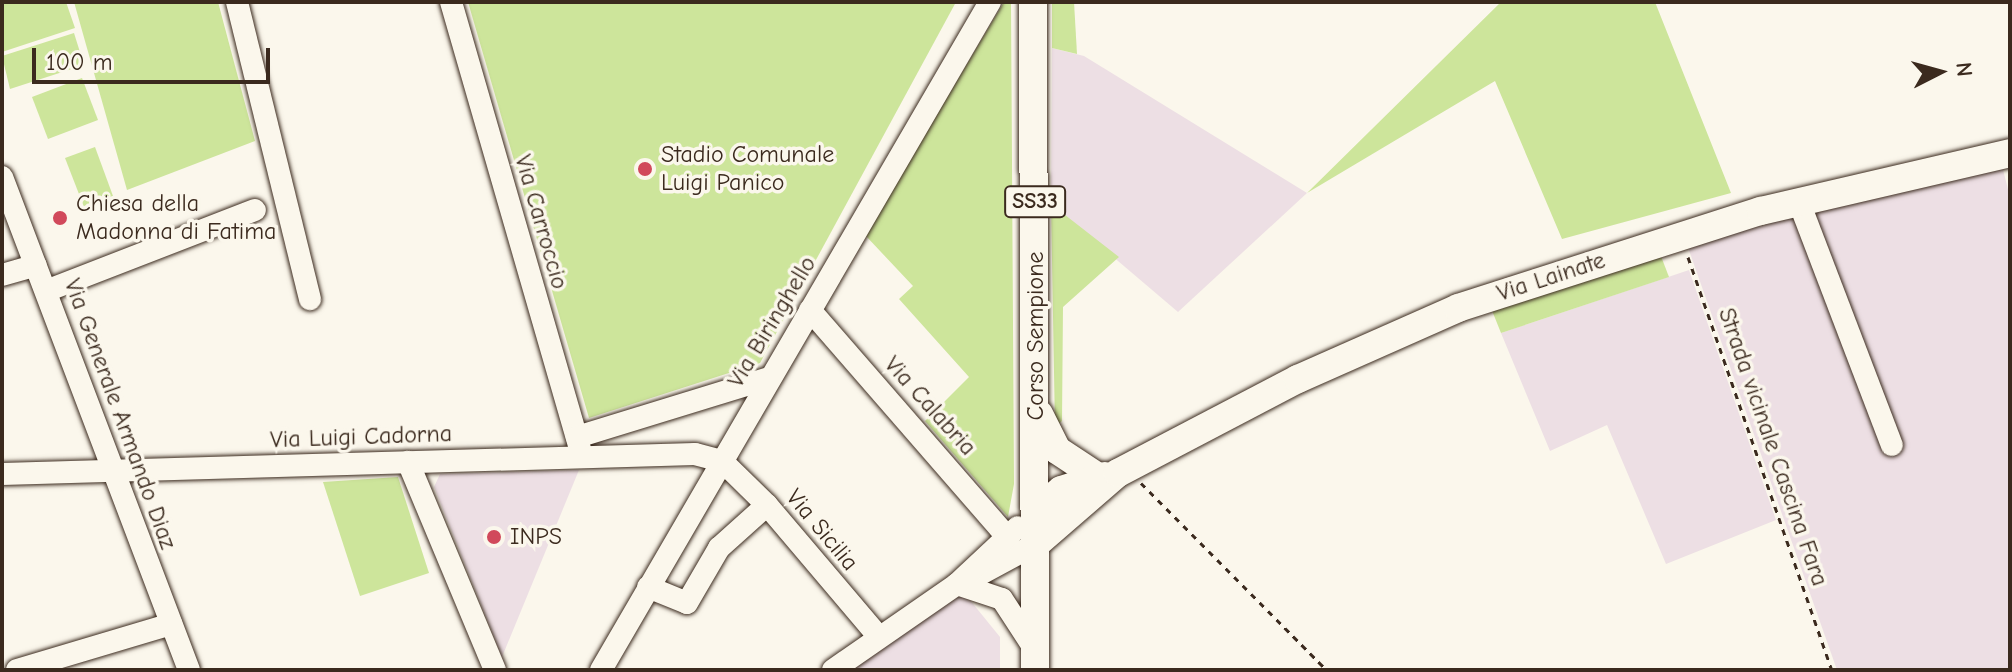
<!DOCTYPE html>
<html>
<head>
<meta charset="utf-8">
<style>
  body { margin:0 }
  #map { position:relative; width:2012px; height:672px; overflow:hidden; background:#fbf7ec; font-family:"Comic Neue",sans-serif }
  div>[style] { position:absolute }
  .built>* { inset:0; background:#eddfe4 }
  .green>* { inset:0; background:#cde59b }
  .path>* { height:3px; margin-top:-1.5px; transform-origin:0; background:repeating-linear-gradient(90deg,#3b2a1e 0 6px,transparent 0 12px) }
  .roads { filter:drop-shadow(0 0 2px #3b2a1e) drop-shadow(0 0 2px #3b2a1e) }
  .minor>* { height:22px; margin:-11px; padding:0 11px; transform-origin:11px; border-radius:11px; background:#fbf7ec }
  .major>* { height:28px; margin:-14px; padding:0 14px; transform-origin:14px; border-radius:14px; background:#fbf7ec }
  .dots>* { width:22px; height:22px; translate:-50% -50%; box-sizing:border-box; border:4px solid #fbf7ec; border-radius:50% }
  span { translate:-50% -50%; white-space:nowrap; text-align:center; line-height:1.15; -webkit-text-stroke:7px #fbf7ec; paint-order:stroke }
  .shield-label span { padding:2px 6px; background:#fbf7ec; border:2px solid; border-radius:6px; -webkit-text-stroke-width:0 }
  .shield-label { font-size:22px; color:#3b2a1e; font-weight:700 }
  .poi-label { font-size:24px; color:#3b2a1e }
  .left { translate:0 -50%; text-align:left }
  .street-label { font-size:24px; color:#3b2a1e }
  .frame { position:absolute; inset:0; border:4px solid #3b2a1e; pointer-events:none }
  .north { position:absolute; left:1900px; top:32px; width:80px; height:80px; -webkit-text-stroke:6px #fbf7ec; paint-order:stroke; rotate:84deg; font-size:22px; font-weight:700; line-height:32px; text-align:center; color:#3b2a1e }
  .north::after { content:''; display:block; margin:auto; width:28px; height:36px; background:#3b2a1e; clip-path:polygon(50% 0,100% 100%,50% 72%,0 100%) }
  .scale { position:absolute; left:32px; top:48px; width:238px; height:36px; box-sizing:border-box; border:4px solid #3b2a1e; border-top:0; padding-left:10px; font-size:24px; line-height:28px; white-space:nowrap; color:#3b2a1e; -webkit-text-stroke:6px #fbf7ec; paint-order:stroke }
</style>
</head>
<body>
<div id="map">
  <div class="built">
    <div style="clip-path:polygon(1052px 48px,1084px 56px,1307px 193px,1178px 312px,1051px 204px)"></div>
    <div style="clip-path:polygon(2000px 158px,2010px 197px,2010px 670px,1837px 670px,1685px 239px)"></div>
    <div style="clip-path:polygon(1689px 270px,1776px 520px,1666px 564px,1607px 425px,1550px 451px,1501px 333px)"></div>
    <div style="clip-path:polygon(579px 470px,502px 657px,434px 487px,440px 474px)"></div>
    <div style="clip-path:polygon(961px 589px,1000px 637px,1000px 670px,839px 670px)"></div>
  </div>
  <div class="green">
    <div style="clip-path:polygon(2px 2px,66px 2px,75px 28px,2px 52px)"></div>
    <div style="clip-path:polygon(74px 2px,218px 2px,255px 141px,127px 190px)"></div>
    <div style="clip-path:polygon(468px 2px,956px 2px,760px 363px,589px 418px)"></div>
    <div style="clip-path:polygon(1004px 2px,1011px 2px,1014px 484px,1008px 517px,925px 421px,969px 377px,899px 299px,913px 286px,865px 235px)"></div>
    <div style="clip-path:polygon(1052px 2px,1074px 2px,1077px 54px,1052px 48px)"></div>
    <div style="clip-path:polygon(1501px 2px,1655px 2px,1731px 193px,1562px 239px,1495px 81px,1307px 193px)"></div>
    <div style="clip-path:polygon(74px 33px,84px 65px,10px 89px,2px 56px)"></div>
    <div style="clip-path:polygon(82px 78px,98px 120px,48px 139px,32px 97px)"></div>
    <div style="clip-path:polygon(95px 147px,113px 196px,84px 207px,65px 158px)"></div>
    <div style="clip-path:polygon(1051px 204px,1119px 257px,1063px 307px,1062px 421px,1055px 427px)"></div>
    <div style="clip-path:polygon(1659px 251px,1669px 277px,1501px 333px,1491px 308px)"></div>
    <div style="clip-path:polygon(398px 477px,429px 573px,360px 596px,323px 482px)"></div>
  </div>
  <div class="path">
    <div style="left:1688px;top:257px;width:437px;rotate:70.8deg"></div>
    <div style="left:1141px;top:483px;width:264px;rotate:45.2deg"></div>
  </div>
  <div class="roads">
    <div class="minor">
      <div style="left:237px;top:2px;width:306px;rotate:76.2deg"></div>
      <div style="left:451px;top:2px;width:473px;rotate:73.9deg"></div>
      <div style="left:2px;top:177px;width:527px;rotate:69.23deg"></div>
      <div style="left:1799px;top:202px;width:260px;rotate:69.1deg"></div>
      <div style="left:2px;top:275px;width:35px;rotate:-16deg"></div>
      <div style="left:46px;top:291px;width:224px;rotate:-21.2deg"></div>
      <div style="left:810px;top:310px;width:302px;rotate:49deg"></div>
      <div style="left:577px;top:437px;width:201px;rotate:-17.1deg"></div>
      <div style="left:408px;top:462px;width:225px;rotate:67.3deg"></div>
      <div style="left:2px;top:474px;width:693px;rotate:-1.65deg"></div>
      <div style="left:695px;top:454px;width:28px;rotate:15deg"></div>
      <div style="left:722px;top:461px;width:63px;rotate:44.4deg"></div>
      <div style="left:767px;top:505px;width:173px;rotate:49.7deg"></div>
      <div style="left:973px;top:578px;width:72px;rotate:-28.4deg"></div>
      <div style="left:957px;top:584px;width:47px;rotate:18.4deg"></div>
      <div style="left:1002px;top:599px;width:59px;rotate:56.9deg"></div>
      <div style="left:648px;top:587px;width:42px;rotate:22.3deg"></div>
      <div style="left:687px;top:603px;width:64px;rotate:-59.8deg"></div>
      <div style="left:719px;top:548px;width:64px;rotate:-41.9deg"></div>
      <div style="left:17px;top:670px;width:161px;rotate:-16.6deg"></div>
      <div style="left:601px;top:670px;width:773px;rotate:-59.79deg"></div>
      <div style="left:833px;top:670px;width:151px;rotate:-34.7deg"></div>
      <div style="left:957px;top:584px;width:83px;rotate:-43.1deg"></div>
    </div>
    <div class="major">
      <div style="left:1033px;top:2px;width:668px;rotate:89.83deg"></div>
      <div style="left:1039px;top:414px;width:40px;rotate:63.4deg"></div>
      <div style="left:1057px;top:450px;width:49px;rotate:33.4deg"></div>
      <div style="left:1037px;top:509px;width:31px;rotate:-38deg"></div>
      <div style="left:1061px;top:490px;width:46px;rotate:-17.7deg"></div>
      <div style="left:1036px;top:544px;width:108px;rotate:-40.9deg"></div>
      <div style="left:1118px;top:473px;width:203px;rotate:-27.6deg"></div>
      <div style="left:1298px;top:379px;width:175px;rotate:-23.9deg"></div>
      <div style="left:1458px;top:308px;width:318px;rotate:-17.8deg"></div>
      <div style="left:1761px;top:211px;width:256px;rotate:-13.1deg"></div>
    </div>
  </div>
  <div class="dots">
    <div style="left:645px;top:169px;background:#d1495b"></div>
    <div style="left:60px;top:218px;background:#d1495b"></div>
    <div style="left:494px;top:537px;background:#d1495b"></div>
  </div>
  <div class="shield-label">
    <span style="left:1035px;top:202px">SS33</span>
  </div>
  <div class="poi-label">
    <span class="left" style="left:661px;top:169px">Stadio Comunale<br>Luigi Panico</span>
    <span class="left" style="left:76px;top:218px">Chiesa della<br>Madonna di Fatima</span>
    <span class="left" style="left:510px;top:537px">INPS</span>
  </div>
  <div class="street-label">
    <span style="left:541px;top:222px;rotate:74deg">Via Carroccio</span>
    <span style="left:1551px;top:277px;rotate:-18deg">Via Lainate</span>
    <span style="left:772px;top:322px;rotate:-59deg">Via Biringhello</span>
    <span style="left:1036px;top:336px;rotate:-90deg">Corso Sempione</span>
    <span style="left:930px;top:406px;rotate:48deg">Via Calabria</span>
    <span style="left:120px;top:414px;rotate:70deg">Via Generale Armando Diaz</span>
    <span style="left:361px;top:437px;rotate:-2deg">Via Luigi Cadorna</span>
    <span style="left:1773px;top:447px;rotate:71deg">Strada vicinale Cascina Fara</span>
    <span style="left:822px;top:530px;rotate:50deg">Via Sicilia</span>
  </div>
  <div class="frame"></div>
  <div class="north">N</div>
  <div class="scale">100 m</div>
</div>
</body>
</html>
